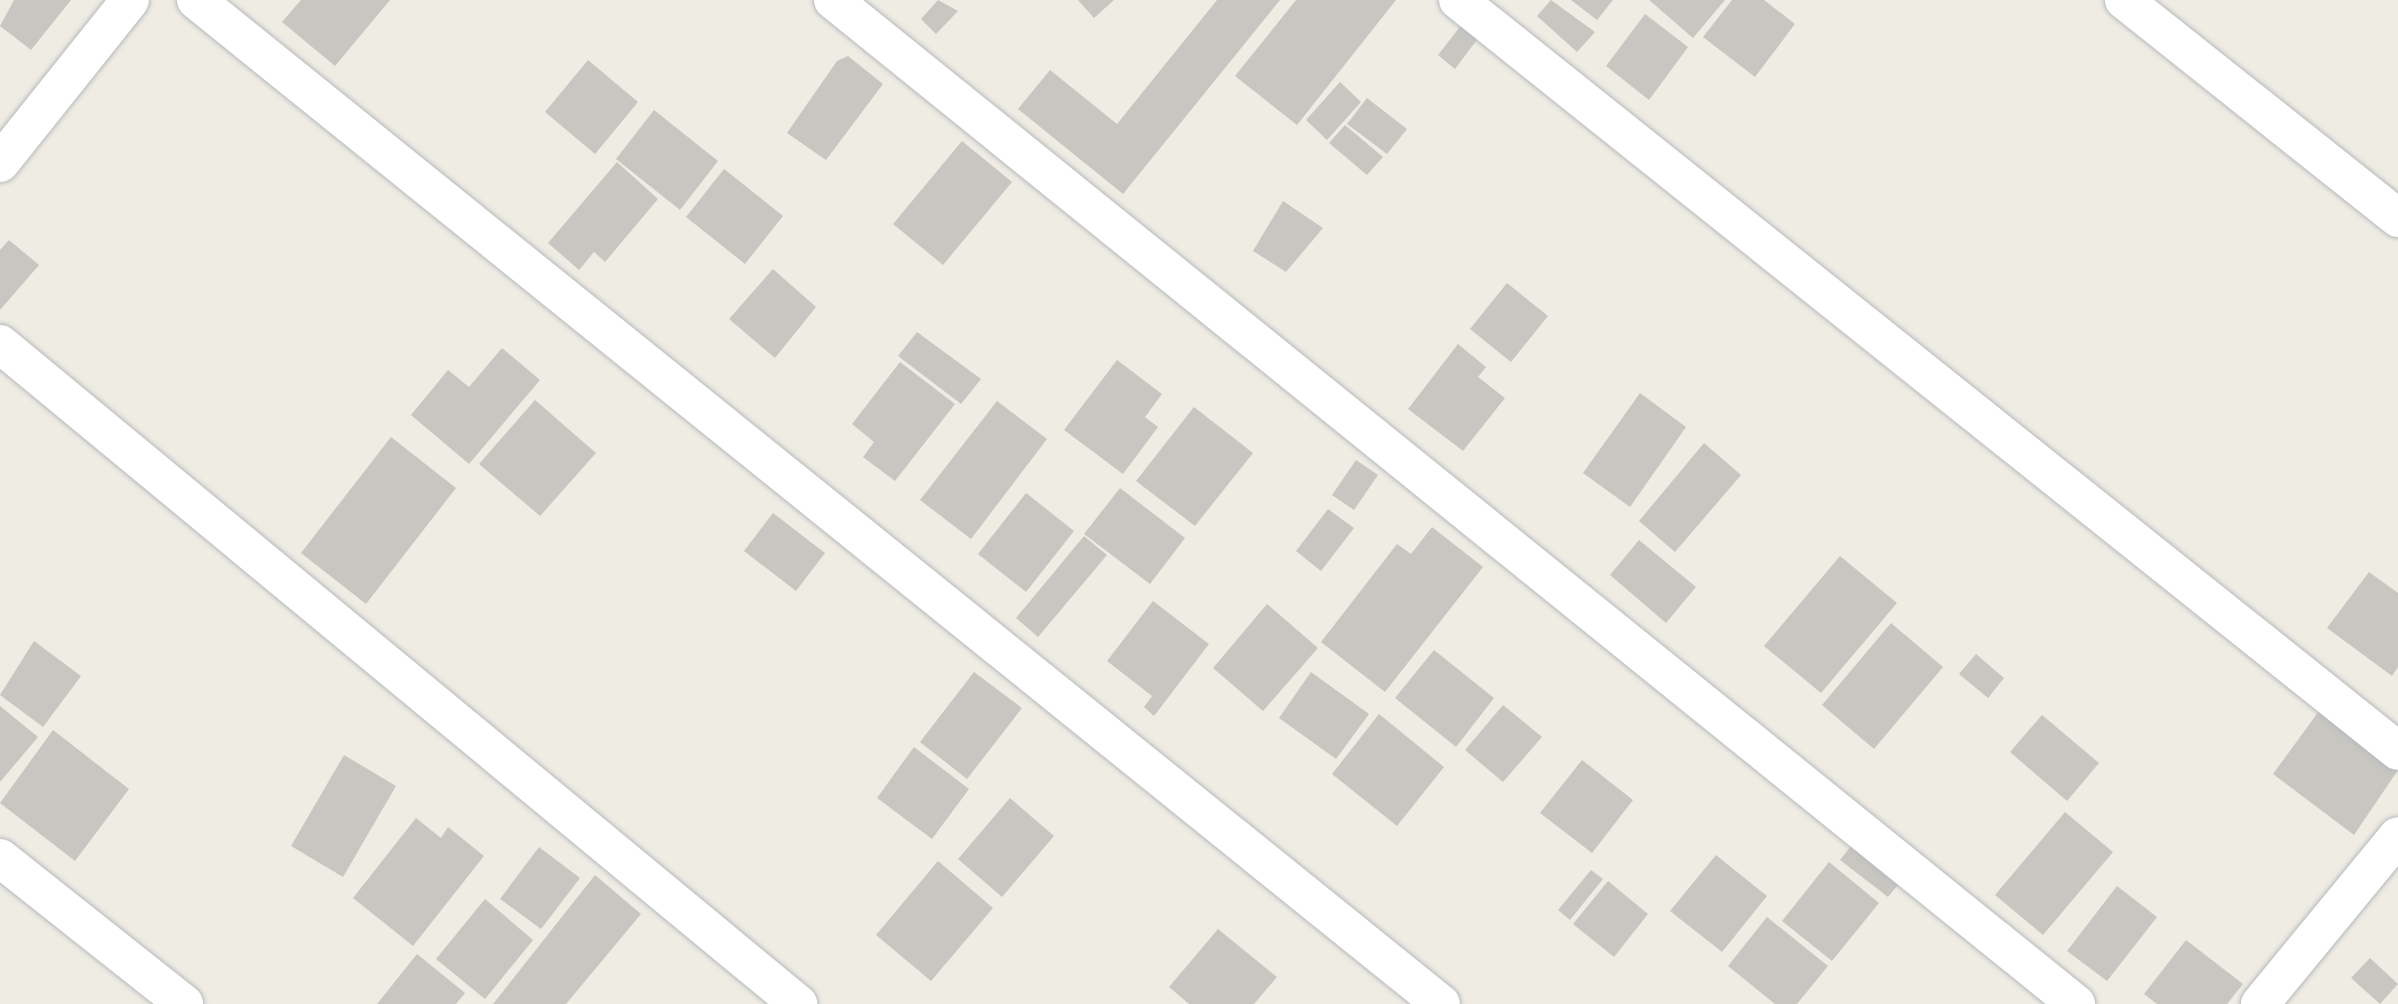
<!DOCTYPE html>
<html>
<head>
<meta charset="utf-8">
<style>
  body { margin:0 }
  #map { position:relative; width:2398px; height:1004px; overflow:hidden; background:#eeece3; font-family:Commissioner,sans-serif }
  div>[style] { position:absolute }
  .building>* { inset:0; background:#c8c6c1 }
  .roads { filter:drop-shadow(0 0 2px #b6b9bd) drop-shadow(0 0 2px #b6b9bd) }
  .minor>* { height:38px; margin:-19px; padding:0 19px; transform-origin:19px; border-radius:19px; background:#fff }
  span { translate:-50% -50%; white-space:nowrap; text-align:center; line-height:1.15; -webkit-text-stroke:9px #fff; paint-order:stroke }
</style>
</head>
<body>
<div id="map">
  <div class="building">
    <div style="clip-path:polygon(14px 0,71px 0,31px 50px,0 26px)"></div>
    <div style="clip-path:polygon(301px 0,390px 0,335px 66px,282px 22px)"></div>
    <div style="clip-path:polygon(938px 0,958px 11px,936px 34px,921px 19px)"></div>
    <div style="clip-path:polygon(1078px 0,1114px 0,1094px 18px)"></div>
    <div style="clip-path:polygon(1217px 0,1280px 0,1123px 194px,1018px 109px,1050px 70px,1117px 124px)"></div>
    <div style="clip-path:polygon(1296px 0,1396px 0,1297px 125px,1235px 76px)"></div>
    <div style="clip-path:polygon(1551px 0,1595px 32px,1577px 52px,1537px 16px)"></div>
    <div style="clip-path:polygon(1571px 0,1613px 0,1597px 20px)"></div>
    <div style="clip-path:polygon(1649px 0,1725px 0,1693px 38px)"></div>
    <div style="clip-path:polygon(1732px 0,1764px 0,1795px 24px,1755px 77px,1703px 37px)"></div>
    <div style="clip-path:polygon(1645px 14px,1688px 47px,1649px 100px,1606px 66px)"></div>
    <div style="clip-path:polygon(1462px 24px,1479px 37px,1455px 69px,1438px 55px)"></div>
    <div style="clip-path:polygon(848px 56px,883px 84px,826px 160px,787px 133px,837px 61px)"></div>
    <div style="clip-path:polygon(588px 60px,638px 102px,595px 154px,545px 112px)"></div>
    <div style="clip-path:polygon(1340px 82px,1361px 102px,1327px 140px,1306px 120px)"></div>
    <div style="clip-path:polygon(1367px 98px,1407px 129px,1387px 154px,1347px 124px)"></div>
    <div style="clip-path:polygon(654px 110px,718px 161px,680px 210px,616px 159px)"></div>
    <div style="clip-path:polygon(1345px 125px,1383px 157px,1367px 175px,1329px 143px)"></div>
    <div style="clip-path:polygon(962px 141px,1012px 182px,943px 265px,893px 224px)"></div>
    <div style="clip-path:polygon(617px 162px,658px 199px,605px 262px,594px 252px,579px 270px,548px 243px)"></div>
    <div style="clip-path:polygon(724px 169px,783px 216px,745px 264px,686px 217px)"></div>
    <div style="clip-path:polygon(1283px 201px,1323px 228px,1286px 272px,1253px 251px)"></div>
    <div style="clip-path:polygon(9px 240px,39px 265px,0 310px,0 250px)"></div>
    <div style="clip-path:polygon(773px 269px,816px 307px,775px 358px,729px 319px)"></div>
    <div style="clip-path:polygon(1507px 283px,1548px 316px,1511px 362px,1470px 329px)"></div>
    <div style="clip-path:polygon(917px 332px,981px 379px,961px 404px,898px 356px)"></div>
    <div style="clip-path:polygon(1458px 344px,1486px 367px,1478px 377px,1505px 398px,1463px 451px,1408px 409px)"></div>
    <div style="clip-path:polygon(502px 348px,540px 380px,469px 464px,411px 415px,448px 370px,469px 387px)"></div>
    <div style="clip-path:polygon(1117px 360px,1162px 394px,1145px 417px,1158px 427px,1123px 474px,1064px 430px)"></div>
    <div style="clip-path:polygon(900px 362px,955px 404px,895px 481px,863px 457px,874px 442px,852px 424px)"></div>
    <div style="clip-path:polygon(1640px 393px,1686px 427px,1630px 507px,1583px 473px)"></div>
    <div style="clip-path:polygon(535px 400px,596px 453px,540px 516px,479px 464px)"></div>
    <div style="clip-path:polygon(997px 401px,1047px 439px,971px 539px,920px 500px)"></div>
    <div style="clip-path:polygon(1194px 407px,1253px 453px,1195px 526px,1136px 481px)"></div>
    <div style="clip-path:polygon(391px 437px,456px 488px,366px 604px,301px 553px)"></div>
    <div style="clip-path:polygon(1704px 443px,1741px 475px,1675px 552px,1639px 521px)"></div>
    <div style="clip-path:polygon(1356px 460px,1378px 475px,1354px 510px,1332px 495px)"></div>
    <div style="clip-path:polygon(1120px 488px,1185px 538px,1150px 584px,1084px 534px)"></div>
    <div style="clip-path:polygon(1026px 493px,1074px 531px,1026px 592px,978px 554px)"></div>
    <div style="clip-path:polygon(1328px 509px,1354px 528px,1321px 571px,1296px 551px)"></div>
    <div style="clip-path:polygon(773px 513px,825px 553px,796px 591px,744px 551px)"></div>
    <div style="clip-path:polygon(1432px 527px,1483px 567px,1385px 692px,1321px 642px,1397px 544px,1411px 554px)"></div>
    <div style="clip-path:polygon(1084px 536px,1107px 555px,1038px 637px,1016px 618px)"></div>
    <div style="clip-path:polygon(1639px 540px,1696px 587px,1666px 623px,1610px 575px)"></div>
    <div style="clip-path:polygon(1840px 556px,1897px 603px,1821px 693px,1764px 646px)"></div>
    <div style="clip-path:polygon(2369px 572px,2398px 593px,2398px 667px,2392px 676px,2327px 628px)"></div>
    <div style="clip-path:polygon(1153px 601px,1209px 644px,1154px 716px,1144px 707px,1152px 696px,1107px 661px)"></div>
    <div style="clip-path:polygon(1267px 604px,1318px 648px,1263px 711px,1213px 668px)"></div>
    <div style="clip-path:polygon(1891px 623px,1943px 667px,1874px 749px,1822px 705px)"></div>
    <div style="clip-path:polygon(34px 641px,81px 676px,43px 727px,0 695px)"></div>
    <div style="clip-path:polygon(1434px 650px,1494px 698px,1456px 747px,1395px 698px)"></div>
    <div style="clip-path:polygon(1976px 654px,2004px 678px,1988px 698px,1959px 674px)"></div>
    <div style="clip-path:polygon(974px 672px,1022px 708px,967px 779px,920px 742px)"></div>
    <div style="clip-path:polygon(1311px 672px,1369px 714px,1336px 759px,1279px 718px)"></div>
    <div style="clip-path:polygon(1503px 705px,1542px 737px,1503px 782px,1465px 750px)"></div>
    <div style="clip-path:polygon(0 706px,38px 737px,0 782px)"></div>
    <div style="clip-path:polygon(2319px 711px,2398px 770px,2354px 835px,2273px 774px)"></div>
    <div style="clip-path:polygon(1379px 714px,1444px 767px,1397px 826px,1332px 774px)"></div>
    <div style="clip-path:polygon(2042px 715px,2099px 763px,2067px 801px,2010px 752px)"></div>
    <div style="clip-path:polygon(53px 730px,129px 789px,75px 861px,0 803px)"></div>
    <div style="clip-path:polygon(914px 747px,969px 789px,932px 839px,877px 798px)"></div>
    <div style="clip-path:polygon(344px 755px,396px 786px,343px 877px,291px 846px)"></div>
    <div style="clip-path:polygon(1582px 760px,1633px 800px,1592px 853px,1540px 813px)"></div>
    <div style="clip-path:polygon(1010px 798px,1054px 836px,1002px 897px,958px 859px)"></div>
    <div style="clip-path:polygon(2065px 812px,2113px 852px,2043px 935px,1995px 895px)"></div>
    <div style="clip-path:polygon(416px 818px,441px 838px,448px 827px,484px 856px,413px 946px,353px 898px)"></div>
    <div style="clip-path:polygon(1854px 842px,1902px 880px,1888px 897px,1840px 860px)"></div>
    <div style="clip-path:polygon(539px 847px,580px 878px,541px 929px,500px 899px)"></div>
    <div style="clip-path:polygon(1716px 855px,1767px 896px,1722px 952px,1670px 911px)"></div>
    <div style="clip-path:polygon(938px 861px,993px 908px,931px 981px,876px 935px)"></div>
    <div style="clip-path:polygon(1829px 862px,1879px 903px,1832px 961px,1782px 921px)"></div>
    <div style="clip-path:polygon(1591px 870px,1603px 879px,1570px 920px,1558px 910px)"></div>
    <div style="clip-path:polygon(595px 875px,641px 914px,566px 1004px,493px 1004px)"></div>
    <div style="clip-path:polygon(1608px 881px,1648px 914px,1614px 957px,1573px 924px)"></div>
    <div style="clip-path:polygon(2117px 886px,2157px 917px,2107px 981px,2067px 951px)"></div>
    <div style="clip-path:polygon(485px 899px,533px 940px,485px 999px,436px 959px)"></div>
    <div style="clip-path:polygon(1767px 917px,1828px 966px,1797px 1004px,1775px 1004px,1728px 966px)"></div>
    <div style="clip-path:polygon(1218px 929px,1277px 977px,1254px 1004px,1189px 1004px,1169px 987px)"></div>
    <div style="clip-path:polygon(2186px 940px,2243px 984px,2227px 1004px,2157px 1004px,2144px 994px)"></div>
    <div style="clip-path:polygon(417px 954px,465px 993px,456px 1004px,377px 1004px)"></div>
    <div style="clip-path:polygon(2370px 958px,2398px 984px,2380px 1004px,2351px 978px)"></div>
  </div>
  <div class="roads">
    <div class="minor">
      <div style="left:196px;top:0;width:1599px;rotate:38.88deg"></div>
      <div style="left:833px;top:0;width:1598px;rotate:38.93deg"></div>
      <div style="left:1458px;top:0;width:1203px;rotate:38.62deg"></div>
      <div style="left:2124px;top:0;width:350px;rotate:38.5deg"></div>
      <div style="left:0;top:163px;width:208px;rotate:-51.4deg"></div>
      <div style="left:0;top:344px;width:1036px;rotate:39.59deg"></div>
      <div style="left:0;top:858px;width:235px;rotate:38.4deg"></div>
      <div style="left:2260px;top:1004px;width:217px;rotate:-50.6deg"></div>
    </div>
  </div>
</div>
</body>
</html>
